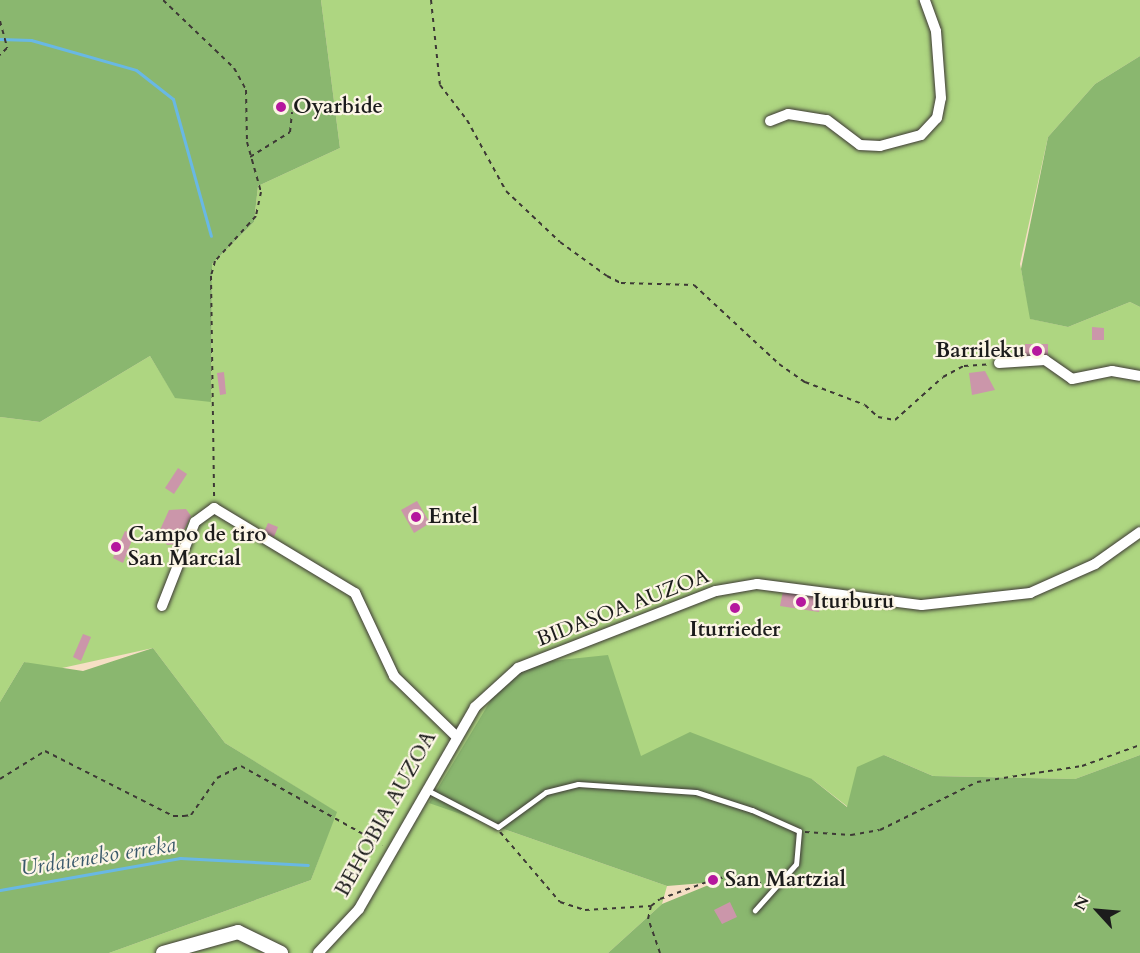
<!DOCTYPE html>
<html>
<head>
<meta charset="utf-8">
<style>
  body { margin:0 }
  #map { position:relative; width:1140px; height:953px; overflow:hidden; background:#f6dfc4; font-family:Cardo,serif }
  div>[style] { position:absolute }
  .green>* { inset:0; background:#aed681 }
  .forest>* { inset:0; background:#8ab76f }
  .stream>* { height:3px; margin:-1.5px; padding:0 1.5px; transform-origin:1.5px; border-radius:1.5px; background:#69b8e4 }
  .building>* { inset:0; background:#cb96aa }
  .path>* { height:2px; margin-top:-1px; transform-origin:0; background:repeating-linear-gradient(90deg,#3d3935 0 4.5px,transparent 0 9px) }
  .roads { filter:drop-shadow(0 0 2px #3d3935) drop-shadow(0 0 2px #3d3935) }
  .service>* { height:5px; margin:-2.5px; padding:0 2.5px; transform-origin:2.5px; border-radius:2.5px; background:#fff }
  .minor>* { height:10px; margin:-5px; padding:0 5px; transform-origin:5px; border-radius:5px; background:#fff }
  .tertiary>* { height:14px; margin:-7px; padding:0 7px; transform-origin:7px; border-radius:7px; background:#fff }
  .dots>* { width:16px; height:16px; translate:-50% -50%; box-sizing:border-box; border:3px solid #fcf5e5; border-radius:50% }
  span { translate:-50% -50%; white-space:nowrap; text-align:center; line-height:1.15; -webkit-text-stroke:4.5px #fcf5e5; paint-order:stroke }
  .poi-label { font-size:21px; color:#1c1c1c; font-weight:700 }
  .left { translate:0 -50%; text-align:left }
  .right { translate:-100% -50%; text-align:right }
  .street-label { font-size:21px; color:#1c1c1c }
  .water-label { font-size:22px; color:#3b5a6c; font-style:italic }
  .north { position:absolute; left:1068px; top:881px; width:60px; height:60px; -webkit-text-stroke:4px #fcf5e5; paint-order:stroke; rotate:296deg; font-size:16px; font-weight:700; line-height:24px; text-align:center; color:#1c1c1c }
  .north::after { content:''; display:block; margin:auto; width:21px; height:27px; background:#1c1c1c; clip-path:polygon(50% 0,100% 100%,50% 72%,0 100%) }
</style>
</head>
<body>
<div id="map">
  <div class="green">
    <div style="clip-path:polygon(321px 0,1140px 0,1140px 56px,1095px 84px,1048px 137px,1020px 264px,1031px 319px,1068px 327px,1130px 302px,1140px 307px,1140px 755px,1075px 779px,933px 776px,884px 755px,848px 807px,812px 779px,498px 827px,667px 886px,662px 904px,608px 953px,109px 953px,311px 880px,336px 812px,225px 743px,153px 648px,53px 670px,24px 662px,0 702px,0 417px,40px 422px,150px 356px,175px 397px,211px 401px,212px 264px,254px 222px,258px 186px,340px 148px)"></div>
  </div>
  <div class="forest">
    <div style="clip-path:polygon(0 0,321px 0,340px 148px,258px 186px,254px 222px,212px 264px,211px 402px,175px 398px,150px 356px,40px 422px,0 417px)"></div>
    <div style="clip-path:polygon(1140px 56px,1140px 307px,1130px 302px,1068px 327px,1030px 319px,1021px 269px,1048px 137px,1095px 84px)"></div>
    <div style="clip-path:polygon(153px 648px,225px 743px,337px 812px,311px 880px,109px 953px,0 953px,0 702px,24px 662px,83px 671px)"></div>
    <div style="clip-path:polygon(608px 655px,641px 756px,690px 732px,812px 779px,847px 807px,857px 767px,884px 755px,933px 776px,1075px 779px,1140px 755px,1140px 953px,608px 953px,662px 904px,716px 882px,667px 886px,429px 803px,512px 665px)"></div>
  </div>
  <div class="stream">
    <div style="left:0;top:39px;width:31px;rotate:2deg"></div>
    <div style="left:31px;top:40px;width:109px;rotate:15.9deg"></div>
    <div style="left:136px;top:70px;width:47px;rotate:38.1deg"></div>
    <div style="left:173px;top:99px;width:142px;rotate:74.5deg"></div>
    <div style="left:0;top:890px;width:183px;rotate:-10.1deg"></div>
    <div style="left:180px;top:858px;width:128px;rotate:3.1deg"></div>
  </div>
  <div class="building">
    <div style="clip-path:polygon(279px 100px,289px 108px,283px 114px,274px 105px)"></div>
    <div style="clip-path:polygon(1092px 327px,1104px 328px,1104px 340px,1092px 340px)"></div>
    <div style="clip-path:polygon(1025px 344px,1048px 344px,1048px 357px,1025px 358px)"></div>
    <div style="clip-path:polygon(985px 371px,995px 390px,972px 395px,969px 373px)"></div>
    <div style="clip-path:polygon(224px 372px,226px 394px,220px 395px,217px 373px)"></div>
    <div style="clip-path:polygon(178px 468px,187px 474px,174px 494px,165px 488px)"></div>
    <div style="clip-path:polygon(417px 501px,430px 523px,414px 533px,401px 510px)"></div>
    <div style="clip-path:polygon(186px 509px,191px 516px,177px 544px,167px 545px,159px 532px,169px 510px)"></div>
    <div style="clip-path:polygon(268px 523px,278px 527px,274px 537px,264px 532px)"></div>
    <div style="clip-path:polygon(125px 531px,134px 535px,123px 563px,113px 558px)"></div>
    <div style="clip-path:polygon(783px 591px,822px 598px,819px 612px,780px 606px)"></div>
    <div style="clip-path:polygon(739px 601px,742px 613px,731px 615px,728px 604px)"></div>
    <div style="clip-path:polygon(83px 634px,91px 637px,81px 661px,73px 657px)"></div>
    <div style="clip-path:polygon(730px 902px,737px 917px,722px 924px,714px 910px)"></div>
  </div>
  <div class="path">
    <div style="left:163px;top:0;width:98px;rotate:43.8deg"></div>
    <div style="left:234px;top:68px;width:25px;rotate:61deg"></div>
    <div style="left:246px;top:90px;width:52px;rotate:88.9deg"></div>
    <div style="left:247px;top:142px;width:52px;rotate:74.4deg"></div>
    <div style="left:261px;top:192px;width:25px;rotate:102deg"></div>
    <div style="left:256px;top:216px;width:61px;rotate:132.3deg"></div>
    <div style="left:215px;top:261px;width:16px;rotate:105deg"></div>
    <div style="left:211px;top:276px;width:223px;rotate:89.2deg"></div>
    <div style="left:431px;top:0;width:85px;rotate:84deg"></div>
    <div style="left:440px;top:85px;width:44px;rotate:52.4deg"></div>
    <div style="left:467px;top:120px;width:81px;rotate:61.2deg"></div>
    <div style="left:506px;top:191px;width:74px;rotate:43.4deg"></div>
    <div style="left:560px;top:242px;width:58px;rotate:35.9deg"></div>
    <div style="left:607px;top:276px;width:16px;rotate:27deg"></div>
    <div style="left:621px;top:283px;width:73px;rotate:1.6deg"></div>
    <div style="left:694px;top:285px;width:116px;rotate:42.9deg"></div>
    <div style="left:779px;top:364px;width:32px;rotate:35deg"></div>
    <div style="left:805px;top:382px;width:64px;rotate:21deg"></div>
    <div style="left:865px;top:405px;width:18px;rotate:43deg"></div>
    <div style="left:878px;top:417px;width:17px;rotate:10deg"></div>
    <div style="left:895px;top:420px;width:64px;rotate:-41.9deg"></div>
    <div style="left:943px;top:377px;width:24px;rotate:-28deg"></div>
    <div style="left:964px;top:366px;width:26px;rotate:-4deg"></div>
    <div style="left:0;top:21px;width:28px;rotate:75deg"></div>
    <div style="left:7px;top:48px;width:10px;rotate:135deg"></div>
    <div style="left:250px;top:157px;width:47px;rotate:-32deg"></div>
    <div style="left:290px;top:132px;width:20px;rotate:-84deg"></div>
    <div style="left:0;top:779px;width:53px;rotate:-31.9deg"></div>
    <div style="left:45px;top:751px;width:144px;rotate:26.9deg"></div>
    <div style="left:173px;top:816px;width:11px"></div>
    <div style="left:184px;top:816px;width:7px;rotate:-8deg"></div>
    <div style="left:191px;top:815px;width:45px;rotate:-54.9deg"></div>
    <div style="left:217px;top:778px;width:27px;rotate:-27deg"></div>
    <div style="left:241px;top:766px;width:162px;rotate:29.1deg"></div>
    <div style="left:500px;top:832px;width:92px;rotate:49.4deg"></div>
    <div style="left:560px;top:902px;width:26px;rotate:18deg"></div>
    <div style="left:585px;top:910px;width:66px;rotate:-3.5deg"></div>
    <div style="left:805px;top:832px;width:46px;rotate:3.7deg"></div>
    <div style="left:851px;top:835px;width:29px;rotate:-10deg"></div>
    <div style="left:880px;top:830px;width:108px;rotate:-26.3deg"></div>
    <div style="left:977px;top:782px;width:106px;rotate:-8.7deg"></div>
    <div style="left:1082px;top:766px;width:62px;rotate:-19.9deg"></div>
    <div style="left:660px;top:953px;width:36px;rotate:-109deg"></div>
    <div style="left:648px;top:919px;width:13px;rotate:-77deg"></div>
    <div style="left:651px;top:906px;width:11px;rotate:-38deg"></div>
    <div style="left:660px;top:899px;width:62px;rotate:-19.9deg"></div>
    <div style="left:718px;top:878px;width:21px;rotate:-5deg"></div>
    <div style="left:739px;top:876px;width:28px;rotate:18deg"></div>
  </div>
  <div class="roads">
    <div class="service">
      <div style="left:427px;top:790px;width:80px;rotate:27.5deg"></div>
      <div style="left:498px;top:827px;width:59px;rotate:-36.1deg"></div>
      <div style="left:546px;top:792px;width:33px;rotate:-14deg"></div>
      <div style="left:578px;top:784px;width:118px;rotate:3.9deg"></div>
      <div style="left:696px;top:792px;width:59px;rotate:17.8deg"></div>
      <div style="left:752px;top:810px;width:51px;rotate:24.1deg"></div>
      <div style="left:799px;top:831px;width:33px;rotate:95deg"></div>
      <div style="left:796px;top:864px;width:62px;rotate:131.7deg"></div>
    </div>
    <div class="minor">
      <div style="left:770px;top:121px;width:19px;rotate:-21deg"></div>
      <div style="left:788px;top:114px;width:39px;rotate:9deg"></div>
      <div style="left:827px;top:120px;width:41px;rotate:37.1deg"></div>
      <div style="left:860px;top:145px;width:20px;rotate:3deg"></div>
      <div style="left:880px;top:146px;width:42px;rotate:-15deg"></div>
      <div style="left:921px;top:135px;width:23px;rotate:-47deg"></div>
      <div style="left:937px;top:118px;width:20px;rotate:-79deg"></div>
      <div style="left:941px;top:98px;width:67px;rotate:-94.3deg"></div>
      <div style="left:936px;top:31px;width:33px;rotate:-110deg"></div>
      <div style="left:999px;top:363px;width:46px;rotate:-3.7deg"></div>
      <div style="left:1045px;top:360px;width:33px;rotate:35deg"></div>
      <div style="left:1072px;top:379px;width:41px;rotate:-11.3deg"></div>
      <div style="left:1112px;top:371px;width:28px;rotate:10deg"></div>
      <div style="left:162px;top:606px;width:90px;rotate:-68.6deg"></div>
      <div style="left:195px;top:522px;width:24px;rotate:-36deg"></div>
      <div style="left:214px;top:508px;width:165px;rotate:31.1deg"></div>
      <div style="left:355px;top:593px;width:92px;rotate:64.8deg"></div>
      <div style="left:394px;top:676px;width:86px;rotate:44.1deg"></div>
      <div style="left:318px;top:953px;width:60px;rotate:-47deg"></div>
      <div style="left:359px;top:909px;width:233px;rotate:-60.1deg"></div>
      <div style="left:475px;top:707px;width:58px;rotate:-42.2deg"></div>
      <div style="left:518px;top:668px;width:212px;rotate:-21.3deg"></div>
      <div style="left:716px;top:591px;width:42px;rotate:-9.7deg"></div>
      <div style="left:757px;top:584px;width:166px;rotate:7.3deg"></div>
      <div style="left:922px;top:605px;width:109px;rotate:-6.3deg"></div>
      <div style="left:1030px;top:593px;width:71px;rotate:-24deg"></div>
      <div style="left:1095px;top:564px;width:55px;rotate:-35.4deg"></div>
    </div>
    <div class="tertiary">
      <div style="left:163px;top:953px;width:78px;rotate:-15.6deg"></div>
      <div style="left:238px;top:932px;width:48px;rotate:26deg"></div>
    </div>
  </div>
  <div class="dots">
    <div style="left:281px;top:107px;background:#b5179e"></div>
    <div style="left:1037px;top:351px;background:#b5179e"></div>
    <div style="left:416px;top:517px;background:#b5179e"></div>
    <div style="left:116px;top:547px;background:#b5179e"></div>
    <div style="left:801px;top:602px;background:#b5179e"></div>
    <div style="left:735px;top:608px;background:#b5179e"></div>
    <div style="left:713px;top:880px;background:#b5179e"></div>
  </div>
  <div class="poi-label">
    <span class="left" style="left:293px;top:107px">Oyarbide</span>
    <span class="right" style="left:1025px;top:351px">Barrileku</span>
    <span class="left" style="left:428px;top:517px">Entel</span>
    <span class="left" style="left:128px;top:547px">Campo de tiro<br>San Marcial</span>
    <span class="left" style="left:813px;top:602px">Iturburu</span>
    <span style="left:735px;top:630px">Iturrieder</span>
    <span class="left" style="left:725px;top:880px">San Martzial</span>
  </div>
  <div class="street-label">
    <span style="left:623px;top:608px;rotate:-21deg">BIDASOA AUZOA</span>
    <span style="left:386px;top:814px;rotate:-61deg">BEHOBIA AUZOA</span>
  </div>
  <div class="water-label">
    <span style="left:98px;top:857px;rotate:-9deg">Urdaieneko erreka</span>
  </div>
  <div class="north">N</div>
</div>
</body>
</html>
